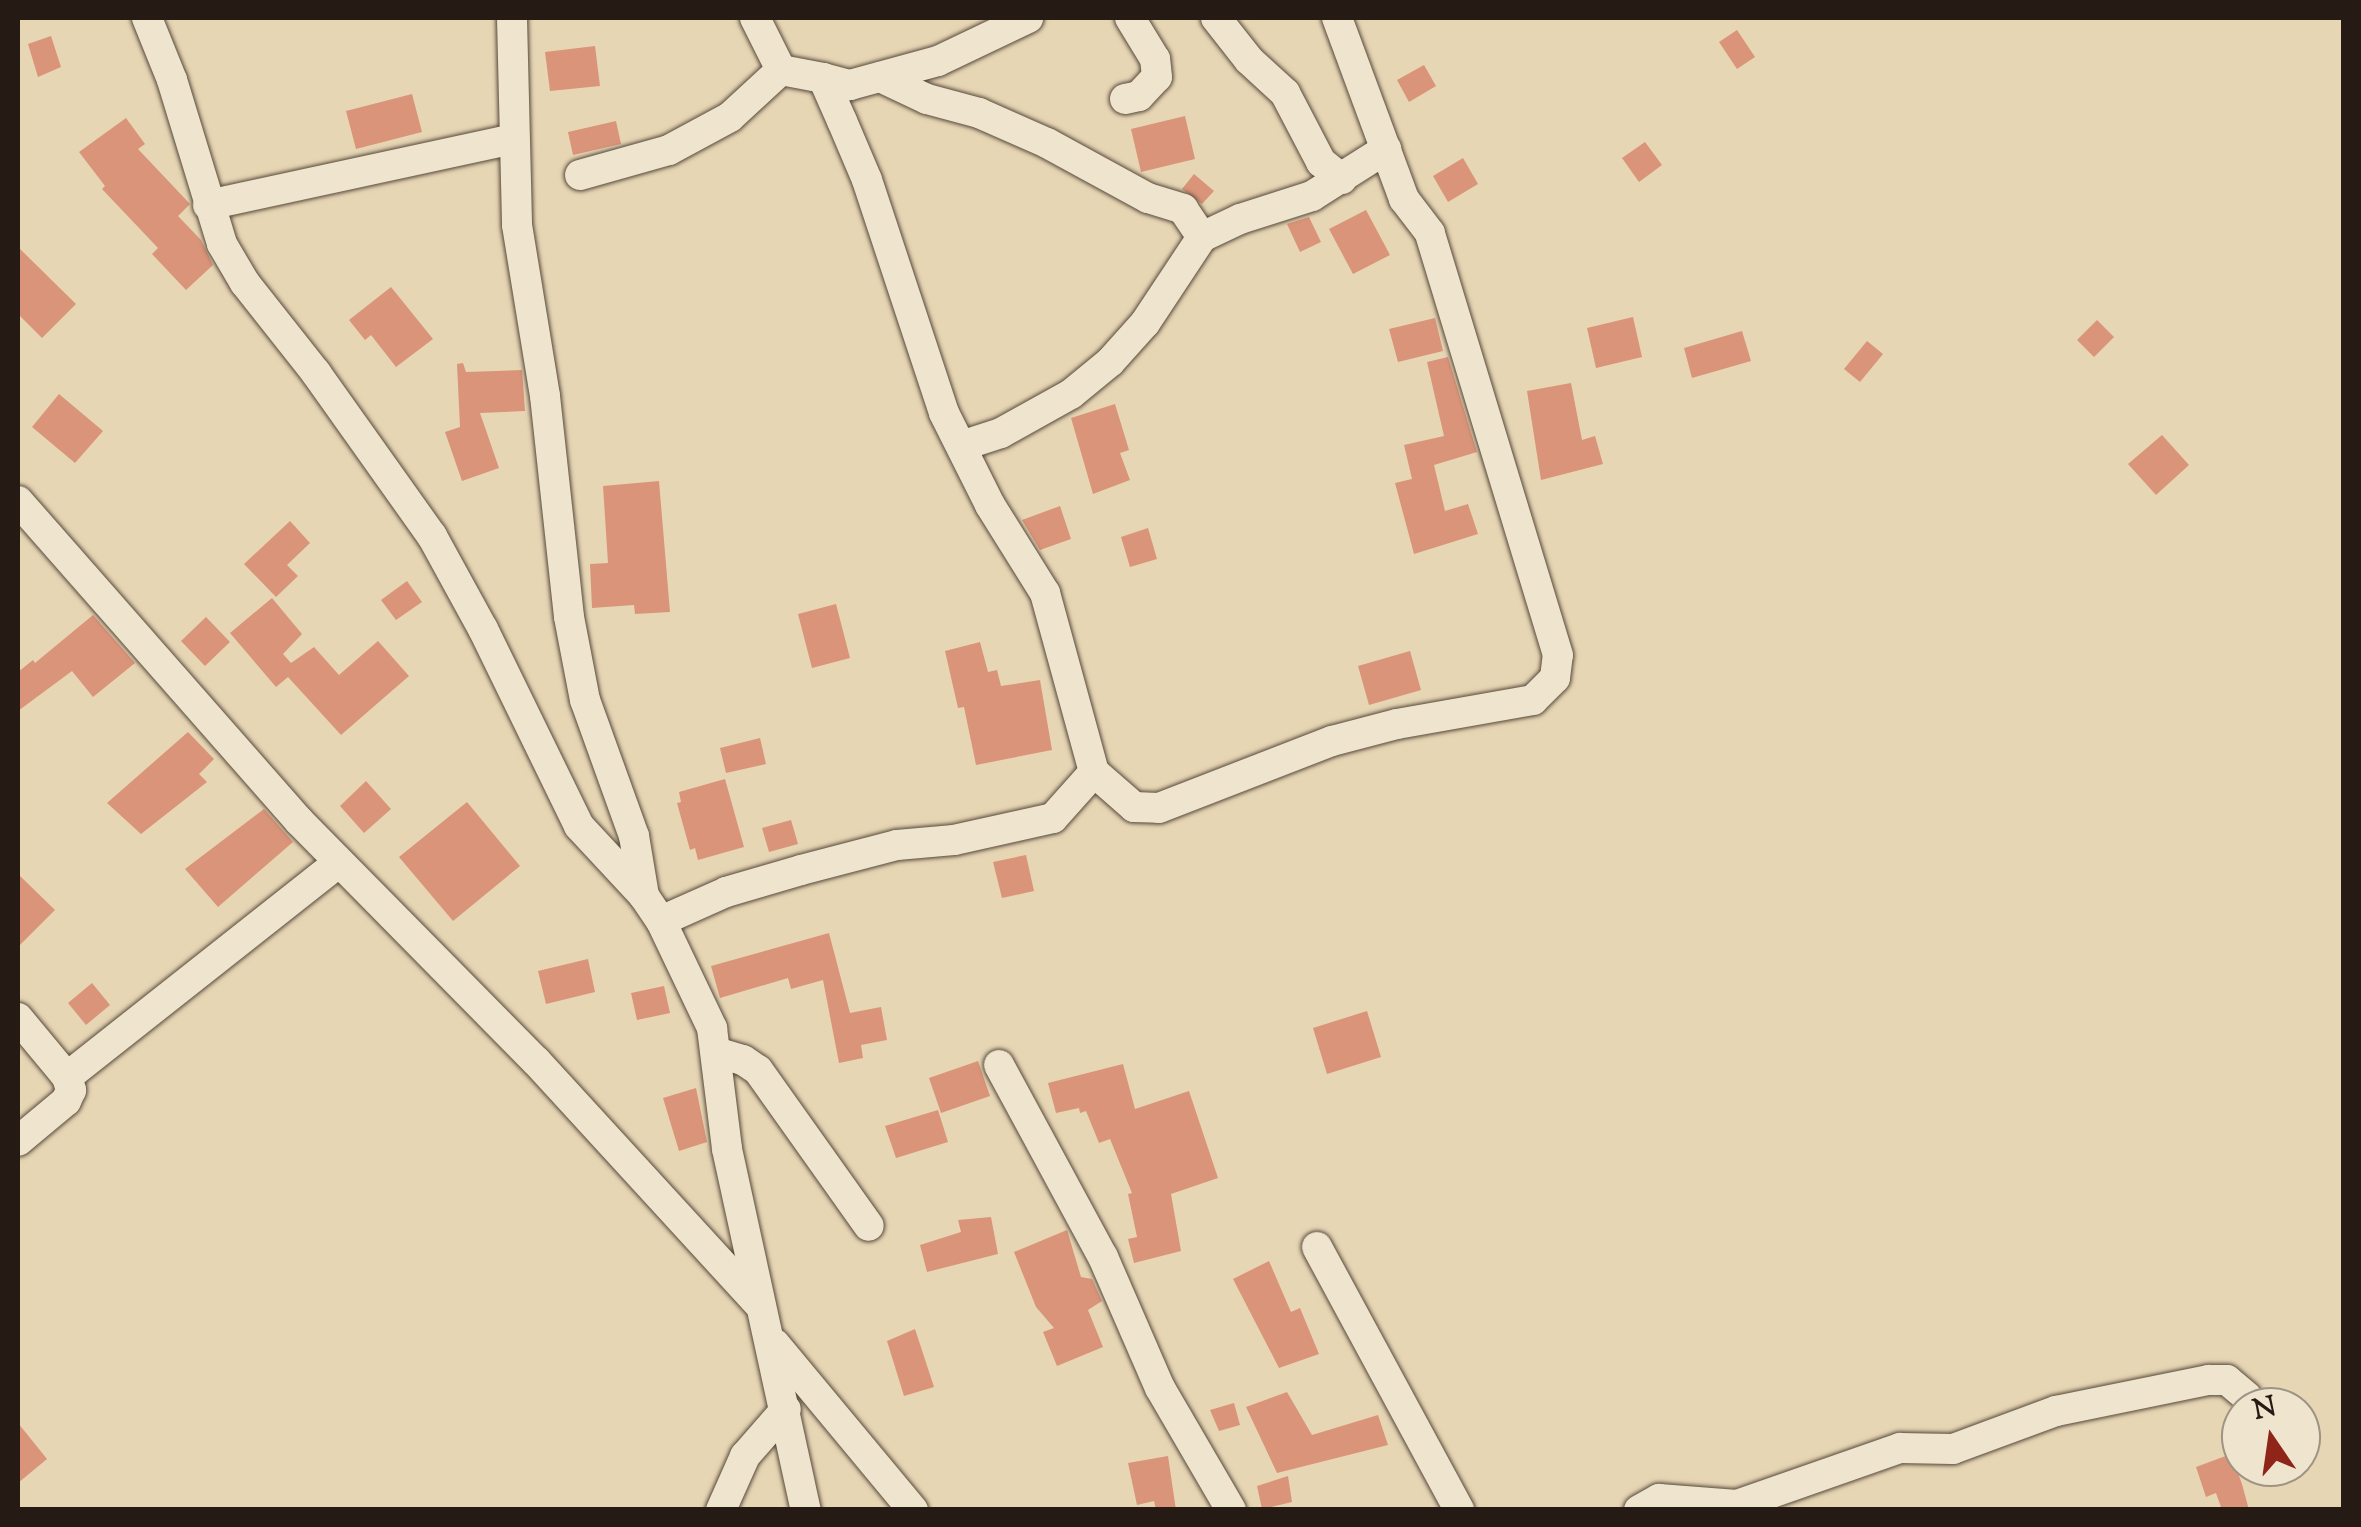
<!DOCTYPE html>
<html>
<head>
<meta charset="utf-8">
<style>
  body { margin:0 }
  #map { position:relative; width:2361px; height:1527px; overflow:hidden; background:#e7d6b4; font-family:"Sorts Mill Goudy",serif }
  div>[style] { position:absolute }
  .building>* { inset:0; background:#da9479 }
  .roads { filter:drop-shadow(0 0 2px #56493c) drop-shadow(0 0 2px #56493c) }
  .street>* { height:30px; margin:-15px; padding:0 15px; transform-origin:15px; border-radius:15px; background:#efe4ce }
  span { translate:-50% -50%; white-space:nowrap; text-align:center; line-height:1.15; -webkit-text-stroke:8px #efe4ce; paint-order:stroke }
  .frame { position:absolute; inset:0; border:20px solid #251a14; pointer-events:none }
  .north { position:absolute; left:2221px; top:1387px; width:100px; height:100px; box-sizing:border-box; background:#efe4ce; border:2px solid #9e9384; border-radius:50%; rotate:347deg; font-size:28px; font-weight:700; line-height:40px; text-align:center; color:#251a14 }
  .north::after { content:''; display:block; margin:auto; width:35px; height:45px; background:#8f2418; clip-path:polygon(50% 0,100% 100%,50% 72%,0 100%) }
</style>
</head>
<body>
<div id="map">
  <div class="building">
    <div style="clip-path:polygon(1737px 30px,1755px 57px,1737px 69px,1719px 42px)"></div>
    <div style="clip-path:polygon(51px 36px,61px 67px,38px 77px,28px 44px)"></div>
    <div style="clip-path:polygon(595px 46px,600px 86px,550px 91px,545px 52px)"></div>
    <div style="clip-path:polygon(1424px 65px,1436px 86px,1409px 102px,1397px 80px)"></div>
    <div style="clip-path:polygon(412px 94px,422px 132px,356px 149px,346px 111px)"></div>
    <div style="clip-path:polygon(1185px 116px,1195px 159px,1141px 172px,1131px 129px)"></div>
    <div style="clip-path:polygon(126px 118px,145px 144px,138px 149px,190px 204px,178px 216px,201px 240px,213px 265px,186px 290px,152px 254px,158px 248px,102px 189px,105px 186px,79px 152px)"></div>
    <div style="clip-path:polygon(616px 121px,621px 144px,573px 155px,568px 132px)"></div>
    <div style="clip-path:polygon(1645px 142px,1662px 165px,1639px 182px,1622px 158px)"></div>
    <div style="clip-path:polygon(1463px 158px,1478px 184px,1448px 202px,1433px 176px)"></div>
    <div style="clip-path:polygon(1194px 174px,1214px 191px,1202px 204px,1182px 189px)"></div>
    <div style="clip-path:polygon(1366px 210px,1390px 255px,1353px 274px,1329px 229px)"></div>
    <div style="clip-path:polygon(1309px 217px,1321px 242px,1300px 252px,1287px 224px)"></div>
    <div style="clip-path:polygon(18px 247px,76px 304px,42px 338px,18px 314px)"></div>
    <div style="clip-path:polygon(391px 287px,433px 339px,396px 367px,371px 335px,365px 340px,349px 320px)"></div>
    <div style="clip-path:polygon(1633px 317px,1642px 357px,1596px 368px,1587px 328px)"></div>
    <div style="clip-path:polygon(1435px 318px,1443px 351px,1398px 362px,1389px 329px)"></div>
    <div style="clip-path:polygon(2097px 320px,2114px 337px,2094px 357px,2077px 340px)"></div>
    <div style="clip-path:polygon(1742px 331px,1751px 361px,1692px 378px,1684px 348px)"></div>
    <div style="clip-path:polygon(1867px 341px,1883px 354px,1860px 382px,1844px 369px)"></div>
    <div style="clip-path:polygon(1448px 357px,1477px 452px,1434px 465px,1445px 511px,1468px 504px,1478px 534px,1414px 554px,1395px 483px,1412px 479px,1404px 445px,1444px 436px,1427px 362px)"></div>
    <div style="clip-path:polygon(463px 363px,466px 372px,522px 370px,525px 411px,480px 413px,499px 468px,462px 481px,445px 432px,460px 427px,457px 364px)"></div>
    <div style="clip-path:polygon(1571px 383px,1582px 440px,1595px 436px,1603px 464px,1541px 480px,1527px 391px)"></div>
    <div style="clip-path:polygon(59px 394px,103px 431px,75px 463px,32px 427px)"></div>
    <div style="clip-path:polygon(1115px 404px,1129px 450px,1120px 453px,1130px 480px,1093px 494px,1071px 418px)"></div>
    <div style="clip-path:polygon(2162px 435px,2189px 465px,2156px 495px,2128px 464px)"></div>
    <div style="clip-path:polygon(659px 481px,670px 612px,635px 614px,634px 605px,592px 608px,590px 564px,608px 563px,603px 486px)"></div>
    <div style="clip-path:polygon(1060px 506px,1071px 539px,1040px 550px,1022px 520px)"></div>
    <div style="clip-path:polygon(290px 521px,310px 543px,287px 565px,298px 576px,276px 597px,244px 564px)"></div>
    <div style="clip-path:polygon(1148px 528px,1157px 559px,1130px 567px,1121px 537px)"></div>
    <div style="clip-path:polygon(407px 581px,422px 602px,396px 620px,381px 600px)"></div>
    <div style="clip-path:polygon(272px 598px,302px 634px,283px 654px,291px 663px,314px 647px,339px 675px,378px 641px,409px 676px,341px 735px,288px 677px,276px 687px,230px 633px)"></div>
    <div style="clip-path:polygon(836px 604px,850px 658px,812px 668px,798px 614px)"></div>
    <div style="clip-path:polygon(93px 615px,135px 663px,93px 697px,72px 671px,18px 711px,18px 672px,33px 660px,35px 663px)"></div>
    <div style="clip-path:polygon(206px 617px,230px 642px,205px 666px,181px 641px)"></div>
    <div style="clip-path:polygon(980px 642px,988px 672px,997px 670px,1001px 686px,1040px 680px,1052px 750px,976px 765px,964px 707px,958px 708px,945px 651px)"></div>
    <div style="clip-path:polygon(1410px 651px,1421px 690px,1369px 705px,1358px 666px)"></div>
    <div style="clip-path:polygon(188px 732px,214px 759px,199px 774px,207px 782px,141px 834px,107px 803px)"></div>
    <div style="clip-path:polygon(760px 738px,766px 764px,726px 773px,720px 748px)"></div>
    <div style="clip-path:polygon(725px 779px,744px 847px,698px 860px,695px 848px,690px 850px,677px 803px,681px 802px,679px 792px)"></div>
    <div style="clip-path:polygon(366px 781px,391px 809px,364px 833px,340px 806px)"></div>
    <div style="clip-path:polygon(467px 802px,520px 866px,453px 921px,399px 857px)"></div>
    <div style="clip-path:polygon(264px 809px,293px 842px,218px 907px,185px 869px)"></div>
    <div style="clip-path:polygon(791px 820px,798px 844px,769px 852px,762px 828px)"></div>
    <div style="clip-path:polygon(1026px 855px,1034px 891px,1002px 898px,993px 862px)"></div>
    <div style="clip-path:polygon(18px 874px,55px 910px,18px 947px)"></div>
    <div style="clip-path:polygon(829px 933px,850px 1013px,881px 1007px,887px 1040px,861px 1045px,863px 1058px,839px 1063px,823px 980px,791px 989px,788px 978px,720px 998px,711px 966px)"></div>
    <div style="clip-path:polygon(588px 959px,595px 992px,546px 1004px,538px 971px)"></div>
    <div style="clip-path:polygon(92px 983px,110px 1005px,86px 1025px,68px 1003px)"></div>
    <div style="clip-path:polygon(664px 986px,670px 1013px,637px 1020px,631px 993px)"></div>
    <div style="clip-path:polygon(1367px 1011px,1381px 1057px,1327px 1074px,1313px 1028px)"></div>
    <div style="clip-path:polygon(978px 1061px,990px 1096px,941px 1113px,929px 1078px)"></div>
    <div style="clip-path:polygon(1123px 1064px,1135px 1109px,1189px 1091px,1218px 1178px,1171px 1194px,1181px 1251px,1134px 1263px,1128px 1239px,1137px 1237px,1128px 1194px,1132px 1193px,1110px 1139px,1099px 1143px,1086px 1111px,1080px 1113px,1079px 1108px,1056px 1113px,1048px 1083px)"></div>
    <div style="clip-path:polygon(696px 1088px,707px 1142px,679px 1151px,663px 1098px)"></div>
    <div style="clip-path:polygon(938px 1110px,948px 1142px,896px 1158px,885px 1126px)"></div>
    <div style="clip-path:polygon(991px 1217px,998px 1254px,927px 1272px,920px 1245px,961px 1232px,958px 1220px)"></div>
    <div style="clip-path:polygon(1067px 1230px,1081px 1277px,1092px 1279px,1102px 1301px,1088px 1310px,1103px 1347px,1057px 1366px,1043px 1332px,1054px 1328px,1036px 1307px,1014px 1252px)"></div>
    <div style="clip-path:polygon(1269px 1261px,1291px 1312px,1300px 1308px,1319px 1354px,1279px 1368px,1233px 1279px)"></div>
    <div style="clip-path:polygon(915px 1329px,934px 1387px,904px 1396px,887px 1341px)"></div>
    <div style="clip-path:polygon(1287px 1392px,1312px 1435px,1378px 1415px,1388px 1445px,1277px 1473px,1246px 1407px)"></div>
    <div style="clip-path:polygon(1234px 1403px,1240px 1425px,1219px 1431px,1210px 1410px)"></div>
    <div style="clip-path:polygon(18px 1423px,47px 1459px,18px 1483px)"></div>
    <div style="clip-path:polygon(2231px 1454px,2242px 1484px,2249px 1510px,2222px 1510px,2216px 1493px,2206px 1497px,2196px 1467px)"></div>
    <div style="clip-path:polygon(1168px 1456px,1176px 1510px,1156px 1510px,1154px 1501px,1137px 1505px,1128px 1463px)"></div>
    <div style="clip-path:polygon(1288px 1476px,1292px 1502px,1262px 1509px,1257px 1486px)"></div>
  </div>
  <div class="roads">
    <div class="street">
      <div style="left:147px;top:18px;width:67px;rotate:68deg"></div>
      <div style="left:172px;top:80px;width:171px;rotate:73deg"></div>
      <div style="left:222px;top:244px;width:45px;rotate:59.5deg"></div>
      <div style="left:245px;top:283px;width:115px;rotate:51.7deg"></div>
      <div style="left:316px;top:373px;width:200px;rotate:54.6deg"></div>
      <div style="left:432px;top:536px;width:106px;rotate:61.3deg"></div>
      <div style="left:483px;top:629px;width:219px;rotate:64deg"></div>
      <div style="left:579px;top:826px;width:96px;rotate:47.1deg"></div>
      <div style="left:644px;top:896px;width:30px;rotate:56deg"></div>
      <div style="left:661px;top:921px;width:119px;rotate:64.5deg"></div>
      <div style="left:712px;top:1028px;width:122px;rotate:82.9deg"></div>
      <div style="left:727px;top:1149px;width:370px;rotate:77.7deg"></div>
      <div style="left:512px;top:18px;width:207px;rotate:88.6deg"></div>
      <div style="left:517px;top:225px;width:173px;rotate:80.7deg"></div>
      <div style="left:545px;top:396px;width:222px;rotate:83.8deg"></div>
      <div style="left:569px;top:617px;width:85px;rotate:79.1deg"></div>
      <div style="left:585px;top:700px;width:145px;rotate:70.2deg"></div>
      <div style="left:634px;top:836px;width:61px;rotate:80.5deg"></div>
      <div style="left:755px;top:18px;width:58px;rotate:63.4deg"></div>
      <div style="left:781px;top:70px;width:43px;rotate:10.8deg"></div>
      <div style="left:823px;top:78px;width:47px;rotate:66.2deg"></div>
      <div style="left:842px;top:121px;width:64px;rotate:67deg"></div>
      <div style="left:867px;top:180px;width:245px;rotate:71.7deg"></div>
      <div style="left:944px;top:413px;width:103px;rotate:63.4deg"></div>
      <div style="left:990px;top:505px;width:104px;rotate:58deg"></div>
      <div style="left:1045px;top:593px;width:186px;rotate:74.7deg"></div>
      <div style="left:1094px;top:772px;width:53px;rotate:41.2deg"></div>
      <div style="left:1134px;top:807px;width:25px;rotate:2deg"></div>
      <div style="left:1159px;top:808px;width:186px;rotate:-21.2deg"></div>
      <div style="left:1332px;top:741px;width:67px;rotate:-14.7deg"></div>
      <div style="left:1397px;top:724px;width:138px;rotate:-10deg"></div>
      <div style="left:1533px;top:700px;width:31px;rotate:-45deg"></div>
      <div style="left:1555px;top:678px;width:23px;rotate:-83deg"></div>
      <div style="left:1558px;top:655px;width:441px;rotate:-106.9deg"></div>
      <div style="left:1430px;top:233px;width:43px;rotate:-127.4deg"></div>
      <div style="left:1404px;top:199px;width:193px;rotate:-110.3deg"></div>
      <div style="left:1216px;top:18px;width:53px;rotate:51.8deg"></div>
      <div style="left:1249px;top:60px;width:49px;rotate:42.5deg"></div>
      <div style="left:1285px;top:93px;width:78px;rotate:62.4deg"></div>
      <div style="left:1321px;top:162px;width:27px;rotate:39deg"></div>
      <div style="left:880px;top:77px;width:52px;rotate:25.1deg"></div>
      <div style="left:927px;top:99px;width:54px;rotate:15.1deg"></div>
      <div style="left:979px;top:113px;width:74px;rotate:23.8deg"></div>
      <div style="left:1047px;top:143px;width:115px;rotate:28.6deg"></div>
      <div style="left:1148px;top:198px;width:37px;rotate:17deg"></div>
      <div style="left:1183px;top:209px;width:34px;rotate:56deg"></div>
      <div style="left:1202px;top:237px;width:103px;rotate:123.5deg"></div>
      <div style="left:1145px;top:323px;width:52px;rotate:131.9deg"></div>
      <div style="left:1110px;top:362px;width:50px;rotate:140.6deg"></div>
      <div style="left:1071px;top:394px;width:80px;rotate:150.9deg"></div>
      <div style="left:1001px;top:433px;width:42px;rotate:162deg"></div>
      <div style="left:823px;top:78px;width:28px;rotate:15deg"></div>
      <div style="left:850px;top:85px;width:91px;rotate:-15.3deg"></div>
      <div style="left:938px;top:61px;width:100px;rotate:-25.5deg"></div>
      <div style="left:1125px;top:99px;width:14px;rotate:-12deg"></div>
      <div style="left:1139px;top:96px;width:26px;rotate:-47deg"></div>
      <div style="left:1157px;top:77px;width:18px;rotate:-96deg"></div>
      <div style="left:1155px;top:59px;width:48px;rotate:-121.4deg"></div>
      <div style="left:580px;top:175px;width:92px;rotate:-15.7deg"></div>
      <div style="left:669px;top:150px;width:69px;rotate:-28.4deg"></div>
      <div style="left:730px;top:117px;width:69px;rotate:-42.7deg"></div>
      <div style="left:208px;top:205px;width:311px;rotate:-12.2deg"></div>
      <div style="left:1202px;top:237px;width:42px;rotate:-25.3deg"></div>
      <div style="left:1240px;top:219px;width:76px;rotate:-17.7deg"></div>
      <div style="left:1312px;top:196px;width:88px;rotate:-32.4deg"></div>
      <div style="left:18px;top:501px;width:426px;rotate:48.7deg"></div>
      <div style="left:299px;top:821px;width:337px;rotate:45.4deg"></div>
      <div style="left:536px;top:1061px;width:328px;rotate:47.5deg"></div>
      <div style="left:661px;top:921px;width:71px;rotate:-24deg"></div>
      <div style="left:726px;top:892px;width:78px;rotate:-16.3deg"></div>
      <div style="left:801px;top:870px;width:99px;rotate:-14.6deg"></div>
      <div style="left:897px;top:845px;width:57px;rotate:-5deg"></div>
      <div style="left:954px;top:840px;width:101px;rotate:-12.5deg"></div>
      <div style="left:1053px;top:818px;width:62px;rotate:-48.3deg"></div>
      <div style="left:18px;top:1018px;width:77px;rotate:50.3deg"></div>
      <div style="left:67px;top:1077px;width:14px;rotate:73deg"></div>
      <div style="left:71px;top:1090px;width:12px;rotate:114deg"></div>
      <div style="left:66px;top:1101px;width:62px;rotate:140.2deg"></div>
      <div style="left:716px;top:1052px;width:28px;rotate:17deg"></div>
      <div style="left:743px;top:1060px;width:18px;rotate:34deg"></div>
      <div style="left:758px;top:1070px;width:191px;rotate:54.6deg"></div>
      <div style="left:999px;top:1065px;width:218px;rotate:61.6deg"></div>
      <div style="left:1103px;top:1257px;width:143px;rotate:66.5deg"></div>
      <div style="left:1160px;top:1388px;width:141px;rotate:59.8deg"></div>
      <div style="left:67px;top:1077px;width:345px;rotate:-38.3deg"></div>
      <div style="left:1317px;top:1247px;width:299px;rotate:61.6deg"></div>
      <div style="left:775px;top:1344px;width:216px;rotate:50.3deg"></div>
      <div style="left:721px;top:1510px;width:59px;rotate:-66deg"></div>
      <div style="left:745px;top:1456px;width:62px;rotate:-48.9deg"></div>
      <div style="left:1639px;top:1510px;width:23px;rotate:-29deg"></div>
      <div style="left:1659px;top:1499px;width:78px;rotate:4.4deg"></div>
      <div style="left:1737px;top:1505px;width:173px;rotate:-19.3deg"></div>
      <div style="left:1900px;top:1448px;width:53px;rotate:1.1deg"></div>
      <div style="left:1953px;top:1449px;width:110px;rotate:-20.3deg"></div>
      <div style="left:2056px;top:1411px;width:156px;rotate:-11.5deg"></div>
      <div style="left:2209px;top:1380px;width:18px"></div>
      <div style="left:2227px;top:1380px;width:26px;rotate:40deg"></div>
    </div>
  </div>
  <div class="frame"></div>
  <div class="north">N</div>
</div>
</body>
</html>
